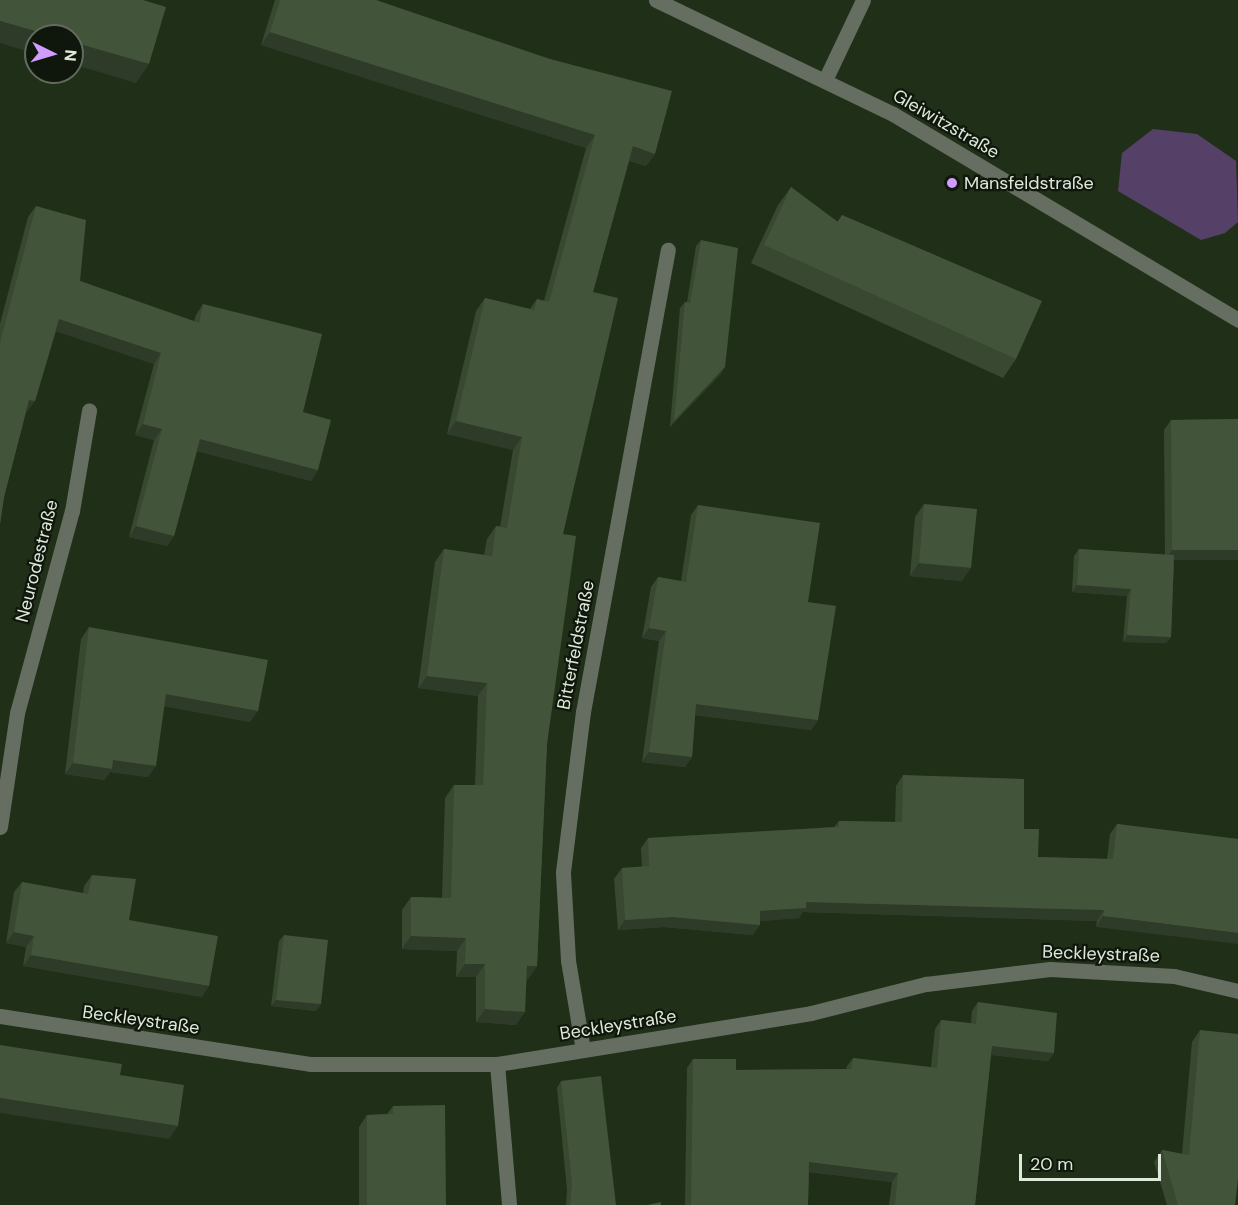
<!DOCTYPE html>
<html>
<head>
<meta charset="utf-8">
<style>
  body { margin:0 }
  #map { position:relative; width:1238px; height:1205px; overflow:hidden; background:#203018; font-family:"DM Sans",sans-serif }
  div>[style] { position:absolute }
  .green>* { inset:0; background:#554167 }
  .minor>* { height:15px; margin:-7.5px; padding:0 7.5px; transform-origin:7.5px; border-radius:7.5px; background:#666e62 }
  .wall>* { inset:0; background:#394831 }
  .shaded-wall>* { inset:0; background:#2e3b28 }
  .building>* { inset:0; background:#425439 }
  .dots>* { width:16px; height:16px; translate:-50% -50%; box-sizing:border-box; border:3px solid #0f160b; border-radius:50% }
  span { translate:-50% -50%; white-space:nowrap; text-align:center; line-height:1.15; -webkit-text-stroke:4.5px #0f160b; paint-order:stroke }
  .street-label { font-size:18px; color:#dfe9da }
  .poi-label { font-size:18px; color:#dfe9da }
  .left { translate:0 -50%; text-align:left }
  .north { position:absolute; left:24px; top:24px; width:60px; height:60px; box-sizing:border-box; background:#0f160b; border:2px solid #626a5e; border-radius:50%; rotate:95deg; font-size:16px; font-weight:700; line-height:24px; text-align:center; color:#dfe9da }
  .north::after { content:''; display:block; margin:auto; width:21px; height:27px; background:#d09dff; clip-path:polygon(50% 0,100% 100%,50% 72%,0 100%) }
  .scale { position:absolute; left:1019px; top:1154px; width:142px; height:27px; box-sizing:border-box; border:3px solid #dfe9da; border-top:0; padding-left:8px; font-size:18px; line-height:21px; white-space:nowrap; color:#dfe9da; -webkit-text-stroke:4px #0f160b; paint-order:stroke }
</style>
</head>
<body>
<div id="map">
  <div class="green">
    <div style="clip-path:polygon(1153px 129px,1197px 134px,1236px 161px,1238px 222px,1225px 233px,1201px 240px,1118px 191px,1122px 153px)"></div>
  </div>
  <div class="minor">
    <div style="left:656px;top:0;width:263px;rotate:25.7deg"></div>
    <div style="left:893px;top:114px;width:402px;rotate:30.8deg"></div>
    <div style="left:826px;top:78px;width:86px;rotate:-64.6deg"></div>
    <div style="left:0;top:827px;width:115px;rotate:-81.5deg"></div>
    <div style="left:17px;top:713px;width:209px;rotate:-74.8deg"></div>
    <div style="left:72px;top:511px;width:102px;rotate:-80.4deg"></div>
    <div style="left:0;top:1016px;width:315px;rotate:8.8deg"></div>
    <div style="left:311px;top:1064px;width:186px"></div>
    <div style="left:497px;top:1064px;width:318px;rotate:-9.2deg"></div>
    <div style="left:811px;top:1013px;width:119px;rotate:-14.2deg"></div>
    <div style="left:926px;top:984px;width:125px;rotate:-6.9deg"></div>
    <div style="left:1050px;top:969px;width:124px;rotate:3.2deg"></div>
    <div style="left:1174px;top:976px;width:66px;rotate:13.2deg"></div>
    <div style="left:583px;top:1050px;width:91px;rotate:-99.5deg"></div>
    <div style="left:568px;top:960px;width:88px;rotate:-93.3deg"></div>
    <div style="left:563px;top:872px;width:161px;rotate:-82.9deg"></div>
    <div style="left:583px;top:712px;width:470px;rotate:-79.6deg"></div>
    <div style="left:497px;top:1064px;width:142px;rotate:85.1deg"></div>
  </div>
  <div class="wall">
    <div style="clip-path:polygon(275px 0,376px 0,655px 154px,646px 166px,629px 161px,593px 292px,563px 534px,547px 744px,537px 966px,528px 979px,527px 979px,516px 1025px,476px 1022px,476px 977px,456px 977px,457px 951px,402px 949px,402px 910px,411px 897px,442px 898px,445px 798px,454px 785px,475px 785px,478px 696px,418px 688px,435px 562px,444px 549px,484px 555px,487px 539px,496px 526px,500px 527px,513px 450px,447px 434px,476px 311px,485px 298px,530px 309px,537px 299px,544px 301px,586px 148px,261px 45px)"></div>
    <div style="clip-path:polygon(791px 187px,837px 222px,842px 215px,1016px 359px,1003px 378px,751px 263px,778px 205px)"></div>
    <div style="clip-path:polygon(36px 206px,80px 281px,194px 321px,196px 315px,203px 304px,303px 412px,318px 470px,311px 481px,197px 451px,174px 536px,167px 546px,129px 537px,154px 440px,135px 435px,154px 364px,56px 331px,35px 401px,26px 412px,4px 497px,0 524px,0 324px,28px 217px)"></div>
    <div style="clip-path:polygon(701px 240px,721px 374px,670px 427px,680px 308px,685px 302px,687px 302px,696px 246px)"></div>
    <div style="clip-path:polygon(1238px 419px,1238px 560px,1174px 560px,1171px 637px,1166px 643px,1123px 642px,1127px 596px,1072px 592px,1074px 556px,1079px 549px,1165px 555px,1164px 430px,1171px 420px)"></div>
    <div style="clip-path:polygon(924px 504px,962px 581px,910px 576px,915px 517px)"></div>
    <div style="clip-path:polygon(698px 505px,808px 602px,818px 720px,811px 730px,695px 715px,692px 757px,685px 767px,642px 762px,659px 641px,642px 638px,651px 587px,658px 577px,681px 581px,691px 515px)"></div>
    <div style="clip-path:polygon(89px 627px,250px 722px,164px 706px,148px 777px,110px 772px,104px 780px,65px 774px,81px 639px)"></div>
    <div style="clip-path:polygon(903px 775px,1024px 829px,1038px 857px,1107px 859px,1110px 834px,1117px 824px,1238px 839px,1096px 927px,1097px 921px,803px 912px,799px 918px,760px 921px,753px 935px,664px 927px,618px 930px,614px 879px,622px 868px,642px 867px,641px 848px,648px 838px,834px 827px,839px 821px,895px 822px,896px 786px)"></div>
    <div style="clip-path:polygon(92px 875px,129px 920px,202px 997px,23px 966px,26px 947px,6px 943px,14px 892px,22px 882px,83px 893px,84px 886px)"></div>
    <div style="clip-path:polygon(284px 935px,321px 1004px,316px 1011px,271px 1006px,279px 941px)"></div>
    <div style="clip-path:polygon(978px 1002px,1054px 1053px,1048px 1061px,991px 1055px,975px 1205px,889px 1205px,892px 1182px,809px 1172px,808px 1205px,685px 1205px,687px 1068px,693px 1059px,736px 1070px,846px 1069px,847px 1066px,853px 1058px,931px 1067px,935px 1029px,941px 1020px,971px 1023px,972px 1011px)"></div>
    <div style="clip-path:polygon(1200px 1030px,1235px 1205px,1167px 1205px,1154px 1162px,1162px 1150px,1182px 1154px,1192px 1042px)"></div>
    <div style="clip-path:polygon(561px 1081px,616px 1205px,566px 1205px,567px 1190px,557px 1088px)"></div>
    <div style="clip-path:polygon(393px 1106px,446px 1205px,359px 1205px,359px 1127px,367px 1115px,387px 1114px)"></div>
  </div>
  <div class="shaded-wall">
    <div style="clip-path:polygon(0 21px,52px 36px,36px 36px,36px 54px,0 43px)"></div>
    <div style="clip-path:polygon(270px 32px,595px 135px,586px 148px,261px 45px)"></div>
    <div style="clip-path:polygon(72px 42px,149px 64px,136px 83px,72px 64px)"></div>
    <div style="clip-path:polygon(633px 146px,655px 154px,646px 166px,624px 159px)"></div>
    <div style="clip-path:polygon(59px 319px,161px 353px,154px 364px,52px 330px)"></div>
    <div style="clip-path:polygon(725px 367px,721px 374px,670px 427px,674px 421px)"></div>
    <div style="clip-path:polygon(29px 400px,35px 401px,27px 412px,22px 411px)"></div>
    <div style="clip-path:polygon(456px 421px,522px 437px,513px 450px,447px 434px)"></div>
    <div style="clip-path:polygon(143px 424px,162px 429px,154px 440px,135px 435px)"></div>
    <div style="clip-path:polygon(200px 439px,318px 470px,311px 481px,193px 450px)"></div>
    <div style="clip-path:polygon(136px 526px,174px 536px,167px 546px,129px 537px)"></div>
    <div style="clip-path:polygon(1172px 550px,1238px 550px,1238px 560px,1165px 560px)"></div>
    <div style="clip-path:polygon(919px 563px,971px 568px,962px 581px,910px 576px)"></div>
    <div style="clip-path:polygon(1077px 585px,1131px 589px,1127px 596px,1072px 592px)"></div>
    <div style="clip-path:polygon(649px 628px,666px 631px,659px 641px,642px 638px)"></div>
    <div style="clip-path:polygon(1127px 635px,1171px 637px,1166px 643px,1123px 642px)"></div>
    <div style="clip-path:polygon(427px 676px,487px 683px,478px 696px,418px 688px)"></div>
    <div style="clip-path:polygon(166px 694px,258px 711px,250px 722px,158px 705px)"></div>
    <div style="clip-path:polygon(696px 704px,818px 720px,811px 730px,689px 714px)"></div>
    <div style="clip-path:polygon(649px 752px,692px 757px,685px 767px,642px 762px)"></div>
    <div style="clip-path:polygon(113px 760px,156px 766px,148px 777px,110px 772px,104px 780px,65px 774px,73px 763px)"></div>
    <div style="clip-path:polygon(806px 902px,1104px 910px,1097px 921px,803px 912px,799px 918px,752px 922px,760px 911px)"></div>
    <div style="clip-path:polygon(1103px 916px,1238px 933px,1238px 944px,1096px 927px)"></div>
    <div style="clip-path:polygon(672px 917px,760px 925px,753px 935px,664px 927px,618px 930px,625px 920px)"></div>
    <div style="clip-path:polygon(14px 932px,34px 936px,26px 947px,6px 943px)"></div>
    <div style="clip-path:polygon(411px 936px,466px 938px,457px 951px,402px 949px)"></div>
    <div style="clip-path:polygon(31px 955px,209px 986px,202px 997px,23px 966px)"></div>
    <div style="clip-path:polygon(465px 964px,485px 964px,476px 977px,456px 977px)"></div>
    <div style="clip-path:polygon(527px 966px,537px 966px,528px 979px,518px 979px)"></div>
    <div style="clip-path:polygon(276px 1000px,321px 1004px,316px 1011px,271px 1006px)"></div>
    <div style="clip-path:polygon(485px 1009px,525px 1012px,516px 1025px,476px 1022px)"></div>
    <div style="clip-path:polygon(992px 1046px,1054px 1053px,1048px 1061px,985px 1054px)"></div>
    <div style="clip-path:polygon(0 1098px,178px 1126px,169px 1139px,0 1113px)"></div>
    <div style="clip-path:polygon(809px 1162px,898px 1173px,892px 1182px,803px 1171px)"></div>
  </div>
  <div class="building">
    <div style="clip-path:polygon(0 0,143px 0,166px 7px,149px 64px,72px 42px,72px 36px,52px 36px,0 21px)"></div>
    <div style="clip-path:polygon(280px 0,376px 0,550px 59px,672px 91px,655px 154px,633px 146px,593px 292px,618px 298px,563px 534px,576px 536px,547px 744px,537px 966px,527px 966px,525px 1012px,485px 1009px,485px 964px,465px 964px,466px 938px,411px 936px,411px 897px,451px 898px,454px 785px,483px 785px,487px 683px,427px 676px,444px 549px,492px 556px,496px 526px,507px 528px,522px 437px,456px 421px,485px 298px,534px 310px,537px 299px,549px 302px,595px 135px,270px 32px)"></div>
    <div style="clip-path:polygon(791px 187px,838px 222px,842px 215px,1042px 301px,1016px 359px,764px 245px)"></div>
    <div style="clip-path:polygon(36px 206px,86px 220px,80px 281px,199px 323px,203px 304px,322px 334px,303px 412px,331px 420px,318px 470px,200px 439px,174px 536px,136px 526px,162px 429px,143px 424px,161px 353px,59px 319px,35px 401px,29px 400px,4px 497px,0 524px,0 343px)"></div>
    <div style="clip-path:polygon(701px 240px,738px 248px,725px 367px,674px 421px,685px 302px,690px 303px)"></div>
    <div style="clip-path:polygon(1238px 419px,1238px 550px,1172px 550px,1171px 420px)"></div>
    <div style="clip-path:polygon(924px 504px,977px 509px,971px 568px,919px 563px)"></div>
    <div style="clip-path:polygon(698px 505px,820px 523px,808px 602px,836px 606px,818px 720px,696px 704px,692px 757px,649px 752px,666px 631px,649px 628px,658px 577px,686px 582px)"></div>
    <div style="clip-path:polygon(1079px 549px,1174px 555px,1171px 637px,1127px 635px,1131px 589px,1077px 585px)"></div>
    <div style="clip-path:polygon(89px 627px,268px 660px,258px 711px,166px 694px,156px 766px,113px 760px,112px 769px,73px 763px)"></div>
    <div style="clip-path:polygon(903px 775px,1024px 779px,1024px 829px,1039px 829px,1038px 857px,1113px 859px,1117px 824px,1238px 839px,1238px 933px,1103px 916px,1104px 910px,806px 902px,806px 908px,760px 911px,760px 925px,672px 917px,625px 920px,622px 868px,649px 866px,648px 838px,839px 827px,839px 821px,902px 822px)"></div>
    <div style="clip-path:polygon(92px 875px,136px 879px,129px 920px,218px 936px,209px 986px,31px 955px,34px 936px,14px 932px,22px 882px,88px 894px)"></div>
    <div style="clip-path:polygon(284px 935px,328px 940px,321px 1004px,276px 1000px)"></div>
    <div style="clip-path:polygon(978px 1002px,1057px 1013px,1054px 1053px,992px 1046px,975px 1205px,895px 1205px,898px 1173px,809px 1162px,808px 1205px,691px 1205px,693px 1059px,736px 1059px,736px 1070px,851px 1069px,853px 1058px,937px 1068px,941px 1020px,976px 1024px)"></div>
    <div style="clip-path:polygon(1200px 1030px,1238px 1034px,1238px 1178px,1235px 1205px,1178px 1205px,1162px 1150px,1189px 1155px)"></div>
    <div style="clip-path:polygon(0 1045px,122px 1064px,120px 1075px,184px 1085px,178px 1126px,0 1098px)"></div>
    <div style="clip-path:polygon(601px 1076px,616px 1205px,570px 1205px,572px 1183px,561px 1081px)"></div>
    <div style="clip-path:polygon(445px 1105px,446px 1205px,367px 1205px,367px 1115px,393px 1114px,393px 1106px)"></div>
    <div style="clip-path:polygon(661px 1202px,661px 1205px,647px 1205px)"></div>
  </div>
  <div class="dots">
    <div style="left:952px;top:183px;background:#d09dff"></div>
  </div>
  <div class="street-label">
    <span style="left:946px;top:124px;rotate:30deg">Gleiwitzstraße</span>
    <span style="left:37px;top:561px;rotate:-76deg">Neurodestraße</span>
    <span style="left:576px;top:645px;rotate:-79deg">Bitterfeldstraße</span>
    <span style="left:1101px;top:954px;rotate:2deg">Beckleystraße</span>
    <span style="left:141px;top:1020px;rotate:8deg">Beckleystraße</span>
    <span style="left:618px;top:1025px;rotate:-9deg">Beckleystraße</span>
  </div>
  <div class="poi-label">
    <span class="left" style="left:964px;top:183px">Mansfeldstraße</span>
  </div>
  <div class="north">N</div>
  <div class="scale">20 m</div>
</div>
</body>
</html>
